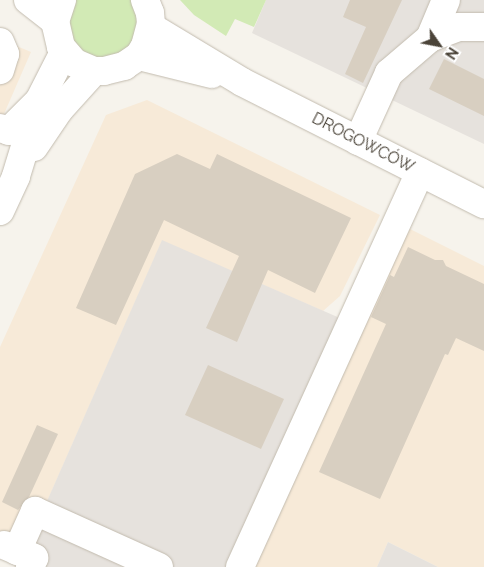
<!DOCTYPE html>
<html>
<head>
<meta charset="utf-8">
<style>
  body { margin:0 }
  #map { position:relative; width:484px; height:567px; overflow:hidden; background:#f6f3ec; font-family:Raleway,sans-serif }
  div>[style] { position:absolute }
  .commercial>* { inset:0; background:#f7ead8 }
  .industrial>* { inset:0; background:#e6e2dd }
  .green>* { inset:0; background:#d2eab5 }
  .building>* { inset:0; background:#d8cfc1 }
  .roads { filter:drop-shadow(0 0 1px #c2bbae) drop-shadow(0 0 1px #c2bbae) }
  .minor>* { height:28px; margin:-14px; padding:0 14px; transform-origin:14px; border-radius:14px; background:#fff }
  span { translate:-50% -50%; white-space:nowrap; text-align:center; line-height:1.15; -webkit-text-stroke:4.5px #fff; paint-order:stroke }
  .street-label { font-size:16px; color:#4b4439 }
  .north { position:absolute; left:414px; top:20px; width:50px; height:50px; -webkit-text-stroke:4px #fff; paint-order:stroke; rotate:123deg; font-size:14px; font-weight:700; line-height:20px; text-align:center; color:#4b4439 }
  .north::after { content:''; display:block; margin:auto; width:18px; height:22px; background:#4b4439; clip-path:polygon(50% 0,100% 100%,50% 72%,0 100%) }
</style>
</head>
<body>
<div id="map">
  <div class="commercial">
    <div style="clip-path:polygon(0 39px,31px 52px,0 123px)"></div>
    <div style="clip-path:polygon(147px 100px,380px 215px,340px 296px,323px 311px,162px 241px,27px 547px,0 535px,0 347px,106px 115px)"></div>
    <div style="clip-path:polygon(400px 224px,484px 266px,484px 567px,438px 567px,388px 542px,377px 567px,229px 567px)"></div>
  </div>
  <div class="industrial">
    <div style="clip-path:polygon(266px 0,484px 0,484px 144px,252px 33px)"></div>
    <div style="clip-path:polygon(162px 240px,342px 319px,229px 567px,18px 567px)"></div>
    <div style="clip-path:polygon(388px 542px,438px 567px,377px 567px)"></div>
  </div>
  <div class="green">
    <div style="clip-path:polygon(72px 0,132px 0,141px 19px,129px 52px,91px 62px,64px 32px)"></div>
    <div style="clip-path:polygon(180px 0,266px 0,254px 27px,235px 19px,226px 36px,194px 15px)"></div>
  </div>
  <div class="building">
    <div style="clip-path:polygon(350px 0,402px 0,363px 83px,345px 74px,366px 27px,343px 17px)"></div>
    <div style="clip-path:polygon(444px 59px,484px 79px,484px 116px,429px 89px)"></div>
    <div style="clip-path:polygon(177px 154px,210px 169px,217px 154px,351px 218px,315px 293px,268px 270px,237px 342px,206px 328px,239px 256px,164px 220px,116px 325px,76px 308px,135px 174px)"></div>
    <div style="clip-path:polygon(408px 247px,435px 260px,443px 260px,446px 266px,484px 284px,484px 351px,456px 338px,448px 355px,445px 354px,380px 499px,319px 472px,386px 324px,371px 317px,390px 275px,394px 277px)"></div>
    <div style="clip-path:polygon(208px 365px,284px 399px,261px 449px,185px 415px)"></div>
    <div style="clip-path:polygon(37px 425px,58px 434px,29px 497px,18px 510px,2px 502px)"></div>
  </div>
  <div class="roads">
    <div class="minor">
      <div style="left:28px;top:0;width:34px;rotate:38deg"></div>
      <div style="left:62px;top:0;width:22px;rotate:108deg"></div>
      <div style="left:55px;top:21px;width:27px;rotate:77deg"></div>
      <div style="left:61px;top:47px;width:21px;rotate:49deg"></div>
      <div style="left:75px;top:63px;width:21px;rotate:23deg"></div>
      <div style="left:94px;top:71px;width:10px"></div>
      <div style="left:104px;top:71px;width:21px;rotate:-14deg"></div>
      <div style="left:124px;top:66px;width:18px;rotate:-34deg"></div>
      <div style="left:139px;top:56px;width:12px;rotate:-59deg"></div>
      <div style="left:145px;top:46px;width:23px;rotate:-75deg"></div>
      <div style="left:151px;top:24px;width:11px;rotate:-95deg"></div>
      <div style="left:150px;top:13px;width:14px;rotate:-111deg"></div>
      <div style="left:151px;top:27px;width:106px;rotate:31.1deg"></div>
      <div style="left:242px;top:82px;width:271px;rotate:26.8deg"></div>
      <div style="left:430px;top:38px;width:41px;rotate:-67.2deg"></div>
      <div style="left:0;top:42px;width:13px;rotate:67deg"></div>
      <div style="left:5px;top:54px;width:17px;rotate:107deg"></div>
      <div style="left:139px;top:56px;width:75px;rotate:13.9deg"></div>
      <div style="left:0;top:128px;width:9px;rotate:18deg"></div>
      <div style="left:9px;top:131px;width:40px;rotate:-45deg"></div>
      <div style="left:358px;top:141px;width:75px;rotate:-65.5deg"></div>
      <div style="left:389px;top:73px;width:54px;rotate:-40.5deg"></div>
      <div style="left:430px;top:38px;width:30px;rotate:-21deg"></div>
      <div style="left:458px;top:27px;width:26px"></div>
      <div style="left:34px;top:147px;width:45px;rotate:-56deg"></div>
      <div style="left:59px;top:110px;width:52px;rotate:-48.1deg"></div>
      <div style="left:0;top:211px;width:38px;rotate:-65deg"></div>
      <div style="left:16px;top:176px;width:78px;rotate:-73deg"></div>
      <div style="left:39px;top:101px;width:55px;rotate:-63deg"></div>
      <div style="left:4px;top:545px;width:33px;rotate:23deg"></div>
      <div style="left:34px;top:558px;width:10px;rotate:114deg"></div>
      <div style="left:17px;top:551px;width:44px;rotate:-65.8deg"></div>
      <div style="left:35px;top:511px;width:136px;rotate:24.3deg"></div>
      <div style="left:240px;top:567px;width:434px;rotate:-65.5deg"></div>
    </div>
  </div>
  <div class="street-label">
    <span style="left:363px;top:143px;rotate:27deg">DROGOWCÓW</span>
  </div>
  <div class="north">N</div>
</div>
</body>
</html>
